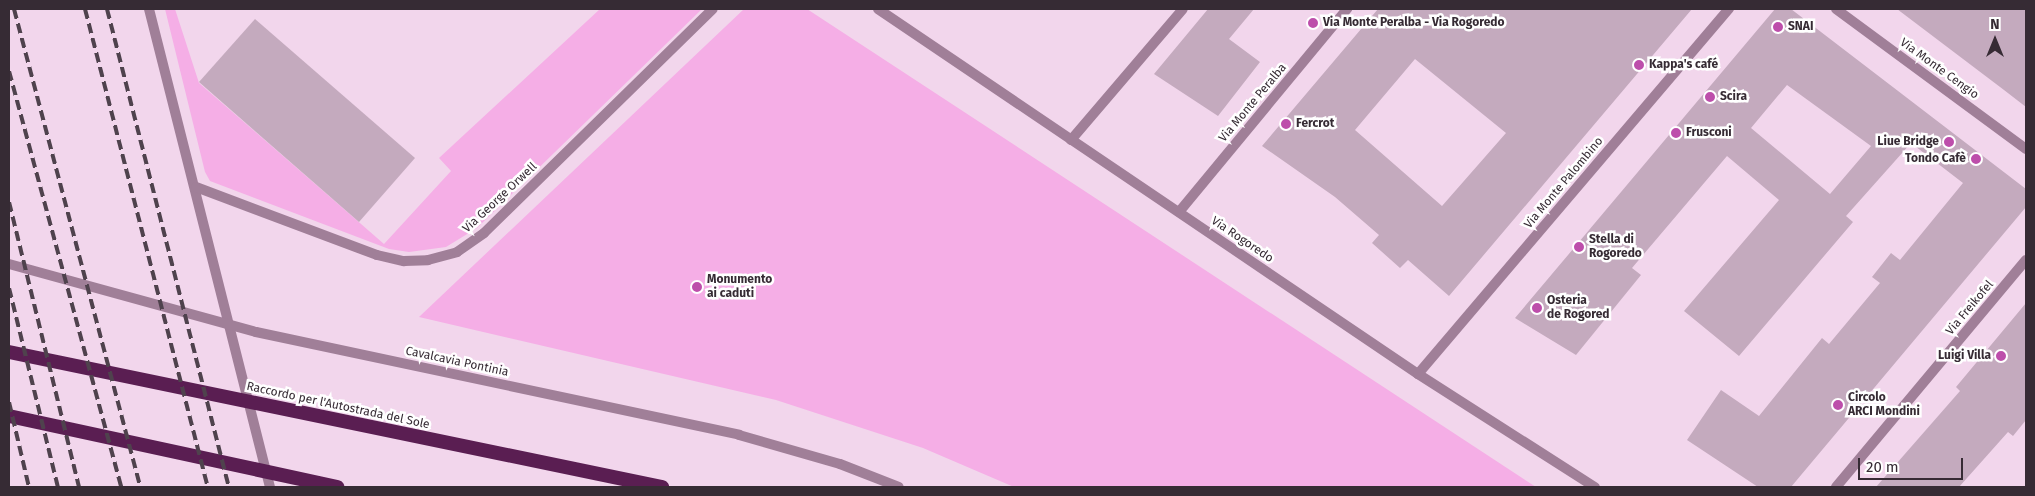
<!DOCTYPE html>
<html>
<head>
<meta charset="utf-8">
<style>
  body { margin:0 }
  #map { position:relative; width:2035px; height:496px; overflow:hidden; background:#f2d6ec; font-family:"Fira Sans",sans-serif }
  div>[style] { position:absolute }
  .green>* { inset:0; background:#f5aee6 }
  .building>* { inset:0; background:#c4aabe }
  .service>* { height:10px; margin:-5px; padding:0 5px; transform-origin:5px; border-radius:5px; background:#a07f98 }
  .minor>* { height:10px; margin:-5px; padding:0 5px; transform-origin:5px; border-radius:5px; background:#a07f98 }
  .tertiary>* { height:10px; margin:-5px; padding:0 5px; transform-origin:5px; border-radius:5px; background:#a07f98 }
  .trunk>* { height:14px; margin:-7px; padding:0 7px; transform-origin:7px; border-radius:7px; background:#5a1e52 }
  .rail>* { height:4px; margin-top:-2px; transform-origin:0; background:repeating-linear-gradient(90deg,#4f424d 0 10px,transparent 0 15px) }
  .dots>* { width:14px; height:14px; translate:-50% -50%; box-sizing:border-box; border:2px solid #fff; border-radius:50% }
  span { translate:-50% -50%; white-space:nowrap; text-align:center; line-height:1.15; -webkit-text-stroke:5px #fff; paint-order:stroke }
  .poi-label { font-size:12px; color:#362b34; font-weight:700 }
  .left { translate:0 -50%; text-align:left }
  .right { translate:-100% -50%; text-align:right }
  .street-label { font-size:12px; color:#362b34 }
  .frame { position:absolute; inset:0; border:10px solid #362b34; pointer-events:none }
  .north { position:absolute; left:1970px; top:15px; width:50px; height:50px; -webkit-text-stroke:4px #fff; paint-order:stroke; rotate:0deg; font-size:14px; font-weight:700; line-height:20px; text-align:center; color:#362b34 }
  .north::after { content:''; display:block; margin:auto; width:18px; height:22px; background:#362b34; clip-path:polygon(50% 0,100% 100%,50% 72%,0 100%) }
  .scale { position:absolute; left:1858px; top:458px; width:105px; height:22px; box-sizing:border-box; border:2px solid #362b34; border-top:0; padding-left:6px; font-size:15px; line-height:18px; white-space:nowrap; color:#362b34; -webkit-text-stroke:4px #fff; paint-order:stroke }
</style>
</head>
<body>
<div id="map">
  <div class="green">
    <div style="clip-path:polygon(165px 9px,175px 9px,199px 83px,384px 244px,451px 171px,439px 158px,600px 9px,702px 9px,477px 228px,446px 247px,409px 252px,389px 249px,210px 181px,205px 172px)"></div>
    <div style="clip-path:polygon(744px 9px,807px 9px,1536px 487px,1014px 487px,923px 448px,776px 400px,419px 317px)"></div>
  </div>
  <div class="building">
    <div style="clip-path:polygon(1208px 9px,1254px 9px,1229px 39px,1260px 62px,1218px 116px,1154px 74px)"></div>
    <div style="clip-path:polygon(evenodd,1378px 9px,1692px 9px,1449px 296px,1408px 260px,1400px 268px,1372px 243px,1379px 235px,1335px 197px,1262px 146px,1378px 9px,1415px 59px,1506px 133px,1442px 206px,1355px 130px,1415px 59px)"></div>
    <div style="clip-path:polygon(evenodd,1775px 9px,1791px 9px,2026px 189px,2026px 207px,1791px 487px,1758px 487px,1687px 440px,1721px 390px,1759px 416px,1822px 338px,1829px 344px,1880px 283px,1872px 277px,1891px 253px,1900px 260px,1963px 183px,1911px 143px,1846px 216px,1853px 222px,1739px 356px,1684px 311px,1779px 200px,1727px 156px,1632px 268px,1641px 275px,1576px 355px,1515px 318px,1775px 9px,1787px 85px,1871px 146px,1830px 194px,1751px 128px,1787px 85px)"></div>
    <div style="clip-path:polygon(1897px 9px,2026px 9px,2026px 107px,2004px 90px)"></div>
    <div style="clip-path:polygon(255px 19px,415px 158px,359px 222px,199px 82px)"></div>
    <div style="clip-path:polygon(2026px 303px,2026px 420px,2013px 436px,2008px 432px,1959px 487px,1876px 487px,1960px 391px,1956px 387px)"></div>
  </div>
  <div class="service">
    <div style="left:1071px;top:140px;width:172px;rotate:-49.5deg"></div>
  </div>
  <div class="minor">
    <div style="left:149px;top:9px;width:493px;rotate:75.8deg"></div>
    <div style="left:1836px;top:9px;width:236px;rotate:36.4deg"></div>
    <div style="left:196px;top:187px;width:193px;rotate:20.6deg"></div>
    <div style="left:377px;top:255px;width:28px;rotate:13deg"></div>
    <div style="left:404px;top:261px;width:24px;rotate:-2deg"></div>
    <div style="left:428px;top:260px;width:30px;rotate:-15deg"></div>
    <div style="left:457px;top:252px;width:33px;rotate:-35deg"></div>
    <div style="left:484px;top:233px;width:320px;rotate:-44.4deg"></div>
    <div style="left:1179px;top:212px;width:264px;rotate:-50.4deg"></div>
    <div style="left:1418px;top:374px;width:480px;rotate:-49.6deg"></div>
    <div style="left:1836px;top:487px;width:296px;rotate:-50.1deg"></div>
  </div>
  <div class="tertiary">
    <div style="left:878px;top:9px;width:652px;rotate:34.06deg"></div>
    <div style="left:1418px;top:374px;width:210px;rotate:32.6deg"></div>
    <div style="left:9px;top:264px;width:256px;rotate:15.4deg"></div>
    <div style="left:256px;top:332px;width:494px;rotate:12deg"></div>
    <div style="left:739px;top:435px;width:105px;rotate:16deg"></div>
    <div style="left:840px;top:464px;width:63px;rotate:21.3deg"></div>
  </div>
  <div class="trunk">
    <div style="left:9px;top:352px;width:667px;rotate:11.68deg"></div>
    <div style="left:9px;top:416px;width:336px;rotate:12.2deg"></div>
  </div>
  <div class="rail">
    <div style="left:14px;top:9px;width:494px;rotate:75.2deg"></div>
    <div style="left:85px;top:9px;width:494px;rotate:75.6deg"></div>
    <div style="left:107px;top:9px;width:493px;rotate:75.7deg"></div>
    <div style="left:9px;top:71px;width:431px;rotate:74.9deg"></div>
    <div style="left:9px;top:202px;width:293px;rotate:76.2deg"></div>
    <div style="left:9px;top:288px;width:205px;rotate:76.2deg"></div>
    <div style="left:9px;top:402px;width:87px;rotate:76.8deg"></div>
  </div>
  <div class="dots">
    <div style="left:1313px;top:23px;background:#bd4eab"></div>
    <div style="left:1778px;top:27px;background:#bd4eab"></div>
    <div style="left:1639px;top:65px;background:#bd4eab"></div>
    <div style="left:1710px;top:97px;background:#bd4eab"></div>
    <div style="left:1286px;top:124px;background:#bd4eab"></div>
    <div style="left:1676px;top:133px;background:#bd4eab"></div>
    <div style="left:1949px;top:142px;background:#bd4eab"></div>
    <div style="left:1976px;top:159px;background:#bd4eab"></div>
    <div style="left:1579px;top:247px;background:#bd4eab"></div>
    <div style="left:697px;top:287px;background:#bd4eab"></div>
    <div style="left:1537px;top:308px;background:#bd4eab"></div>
    <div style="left:2001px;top:356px;background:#bd4eab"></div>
    <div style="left:1838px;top:405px;background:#bd4eab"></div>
  </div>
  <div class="poi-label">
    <span class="left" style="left:1323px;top:23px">Via Monte Peralba - Via Rogoredo</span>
    <span class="left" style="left:1788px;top:27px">SNAI</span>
    <span class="left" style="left:1649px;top:65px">Kappa's café</span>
    <span class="left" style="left:1720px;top:97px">Scira</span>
    <span class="left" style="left:1296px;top:124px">Fercrot</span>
    <span class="left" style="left:1686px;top:133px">Frusconi</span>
    <span class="right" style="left:1939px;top:142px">Liue Bridge</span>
    <span class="right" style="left:1966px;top:159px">Tondo Cafè</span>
    <span class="left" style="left:1589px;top:247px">Stella di<br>Rogoredo</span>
    <span class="left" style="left:707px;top:287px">Monumento<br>ai caduti</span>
    <span class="left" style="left:1547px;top:308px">Osteria<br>de Rogored</span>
    <span class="right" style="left:1991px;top:356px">Luigi Villa</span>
    <span class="left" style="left:1848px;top:405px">Circolo<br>ARCI Mondini</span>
  </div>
  <div class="street-label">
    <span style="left:1939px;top:69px;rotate:36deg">Via Monte Cengio</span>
    <span style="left:1253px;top:103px;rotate:-50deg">Via Monte Peralba</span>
    <span style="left:1564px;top:183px;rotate:-50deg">Via Monte Palombino</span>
    <span style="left:500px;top:198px;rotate:-43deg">Via George Orwell</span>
    <span style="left:1242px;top:240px;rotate:34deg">Via Rogoredo</span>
    <span style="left:1970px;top:308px;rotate:-50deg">Via Freikofel</span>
    <span style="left:457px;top:362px;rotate:12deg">Cavalcavia Pontinia</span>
    <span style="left:338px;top:406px;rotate:12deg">Raccordo per l'Autostrada del Sole</span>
  </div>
  <div class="frame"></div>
  <div class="north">N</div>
  <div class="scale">20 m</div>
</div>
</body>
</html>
